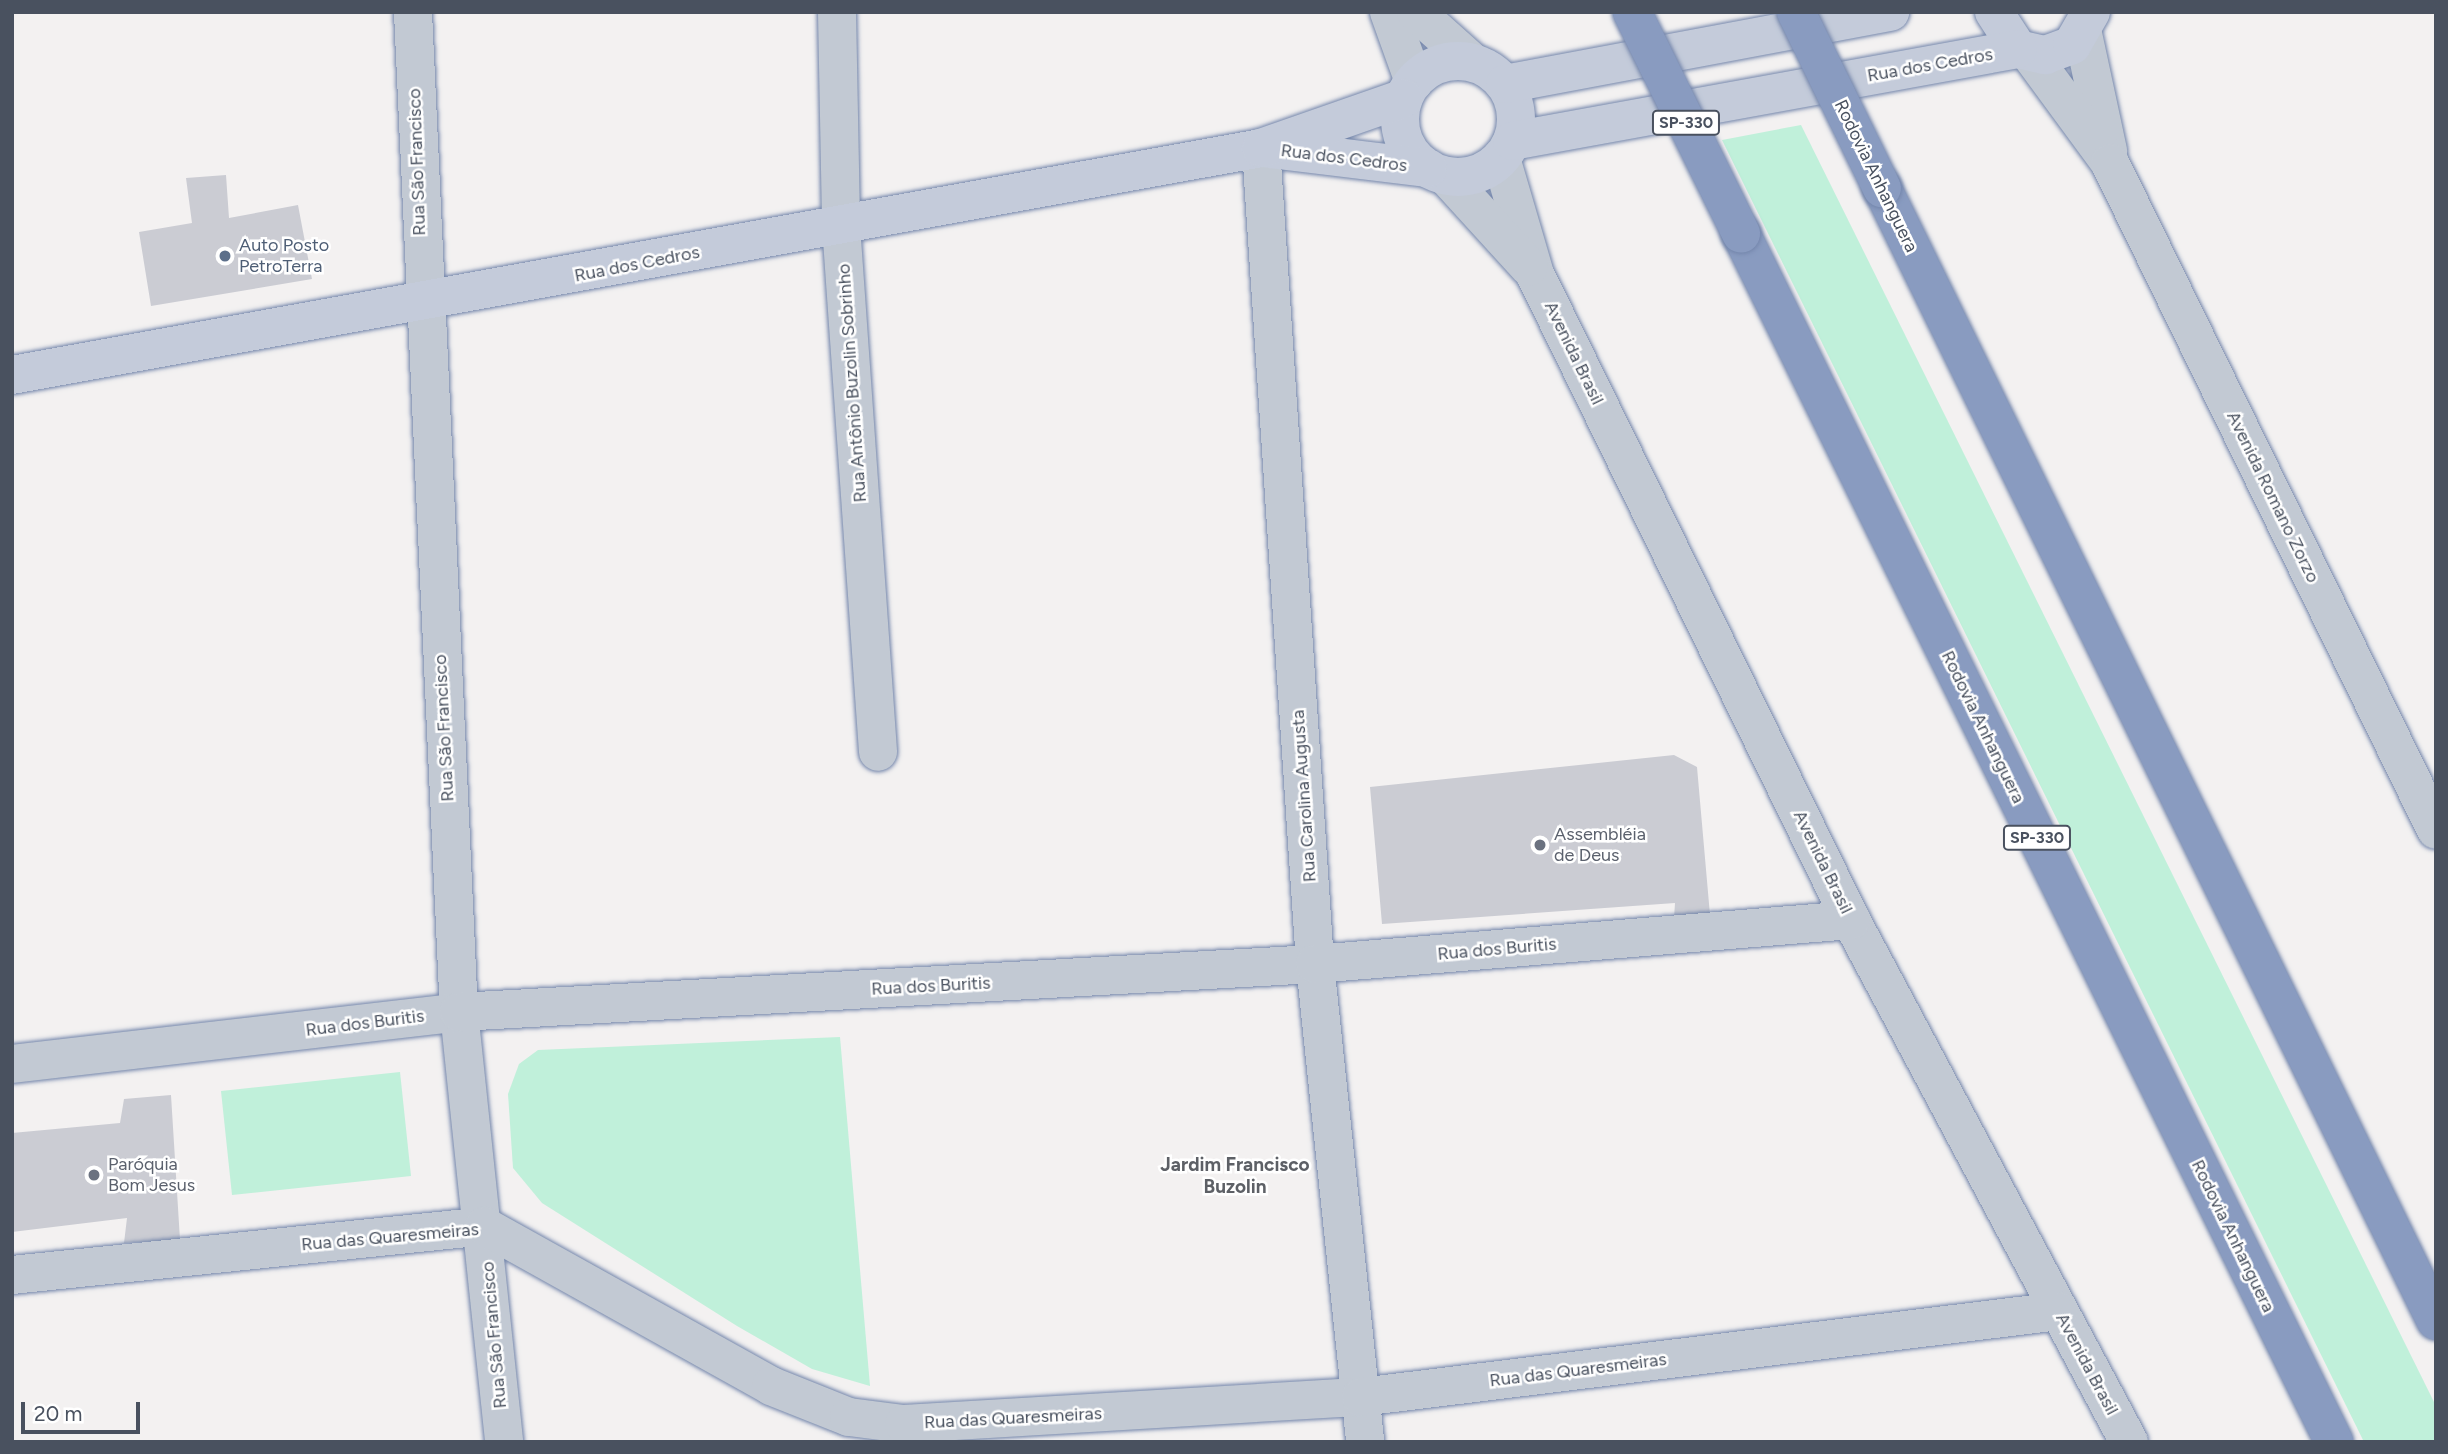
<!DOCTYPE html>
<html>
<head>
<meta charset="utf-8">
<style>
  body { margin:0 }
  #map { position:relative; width:2448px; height:1454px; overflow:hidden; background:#f3f1f1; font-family:Figtree,sans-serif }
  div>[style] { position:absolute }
  .green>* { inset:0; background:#c0f0da }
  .building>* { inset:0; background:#cbccd3 }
  .roads { filter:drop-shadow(0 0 2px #7486ab) drop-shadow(0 0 2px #7486ab) }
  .street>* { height:38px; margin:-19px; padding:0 19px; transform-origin:19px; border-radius:19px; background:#c2c9d3 }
  .secondary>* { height:38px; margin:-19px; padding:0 19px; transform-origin:19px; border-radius:19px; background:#c4cbda }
  .secondary>.ring { margin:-19px; padding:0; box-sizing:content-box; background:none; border:38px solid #c4cbda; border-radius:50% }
  .highway>* { height:38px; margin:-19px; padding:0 19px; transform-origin:19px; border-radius:19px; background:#899bc0 }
  .bridges { filter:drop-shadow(0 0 2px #7486ab) drop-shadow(0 0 2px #7486ab) }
  .highway-bridge>* { height:38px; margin:-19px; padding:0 19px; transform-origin:19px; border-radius:19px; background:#899bc0 }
  .dots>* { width:19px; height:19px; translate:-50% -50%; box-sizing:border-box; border:4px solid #fff; border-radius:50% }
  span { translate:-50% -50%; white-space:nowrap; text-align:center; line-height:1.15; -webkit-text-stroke:5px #fff; paint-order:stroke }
  .shield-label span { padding:2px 5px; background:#fff; border:2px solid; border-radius:5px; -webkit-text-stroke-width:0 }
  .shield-label { font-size:16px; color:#49515f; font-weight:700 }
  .street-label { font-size:18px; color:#49515f }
  .service-label { font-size:18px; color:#4e5e75 }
  .left { translate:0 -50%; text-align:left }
  .worship-label { font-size:18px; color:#5b616d }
  .neighbourhood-label { font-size:19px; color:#5d6066; font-weight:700 }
  .frame { position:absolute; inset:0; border:14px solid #49515f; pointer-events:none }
  .scale { position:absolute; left:21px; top:1402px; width:119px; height:32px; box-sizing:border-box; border:4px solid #49515f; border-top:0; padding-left:9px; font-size:21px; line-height:24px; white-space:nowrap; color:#49515f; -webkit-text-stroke:5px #fff; paint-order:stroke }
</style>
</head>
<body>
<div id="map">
  <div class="green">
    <div style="clip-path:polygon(1801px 125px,2436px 1406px,2436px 1442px,2364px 1442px,1722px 140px)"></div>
    <div style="clip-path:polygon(840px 1037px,870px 1386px,812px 1369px,737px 1326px,542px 1203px,513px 1168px,508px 1094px,519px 1064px,538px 1050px)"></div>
    <div style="clip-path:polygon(400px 1072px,411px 1176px,232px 1195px,221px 1091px)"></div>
  </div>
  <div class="building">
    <div style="clip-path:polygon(226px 175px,229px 218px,298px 205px,312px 279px,151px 306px,139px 232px,192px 223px,186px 178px)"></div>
    <div style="clip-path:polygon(1674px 755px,1697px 767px,1710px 915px,1674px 918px,1675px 903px,1382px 924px,1370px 787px)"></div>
    <div style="clip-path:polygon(171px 1095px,180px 1240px,124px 1243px,127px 1218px,12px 1232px,12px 1133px,120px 1123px,124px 1099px)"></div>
  </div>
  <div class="roads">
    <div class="street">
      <div style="left:413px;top:12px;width:1001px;rotate:87.37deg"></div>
      <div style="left:459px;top:1012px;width:432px;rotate:84deg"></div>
      <div style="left:837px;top:12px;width:213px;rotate:88.9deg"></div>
      <div style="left:841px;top:225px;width:528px;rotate:85.98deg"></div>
      <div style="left:1389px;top:12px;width:74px;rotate:70.3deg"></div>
      <div style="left:1416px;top:12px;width:75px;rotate:41.8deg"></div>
      <div style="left:2083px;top:34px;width:120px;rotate:77.9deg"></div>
      <div style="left:2030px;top:54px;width:135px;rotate:53.7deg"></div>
      <div style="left:2110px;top:163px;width:742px;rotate:63.95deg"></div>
      <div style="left:1261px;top:148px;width:818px;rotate:86.21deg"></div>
      <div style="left:1315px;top:964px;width:481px;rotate:84deg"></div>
      <div style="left:1501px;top:158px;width:121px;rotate:73.7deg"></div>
      <div style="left:1535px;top:274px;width:719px;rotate:63.93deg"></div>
      <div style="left:1851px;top:920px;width:591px;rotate:61.96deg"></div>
      <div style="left:1446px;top:176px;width:123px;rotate:47.6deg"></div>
      <div style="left:12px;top:1064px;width:450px;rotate:-6.6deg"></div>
      <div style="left:459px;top:1012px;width:857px;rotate:-3.21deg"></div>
      <div style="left:1315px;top:964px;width:538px;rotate:-4.69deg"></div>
      <div style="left:12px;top:1275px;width:475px;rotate:-5.9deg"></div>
      <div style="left:484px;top:1226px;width:329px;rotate:29.1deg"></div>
      <div style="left:771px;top:1386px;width:84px;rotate:21.7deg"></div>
      <div style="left:849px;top:1417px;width:55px;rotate:7.3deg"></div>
      <div style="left:904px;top:1424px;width:458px;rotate:-3.4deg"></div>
      <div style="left:1361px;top:1397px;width:703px;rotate:-7.02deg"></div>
    </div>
    <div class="secondary">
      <div style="left:1994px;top:12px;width:44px;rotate:57deg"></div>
      <div style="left:2018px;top:49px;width:28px;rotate:13deg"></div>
      <div style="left:2045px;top:55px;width:29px;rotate:-20deg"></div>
      <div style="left:2072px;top:45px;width:38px;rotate:-60deg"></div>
      <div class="ring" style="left:1400px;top:61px;width:78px;height:78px"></div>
      <div style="left:1505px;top:84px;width:392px;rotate:-10.6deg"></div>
      <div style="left:1512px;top:141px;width:514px;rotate:-10.3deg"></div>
      <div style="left:1270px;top:149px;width:159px;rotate:6.9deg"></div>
      <div style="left:12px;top:375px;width:1269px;rotate:-10.3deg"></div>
      <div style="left:1261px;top:148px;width:151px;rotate:-19.3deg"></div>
    </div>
    <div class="highway">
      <div style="left:1882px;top:188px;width:1261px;rotate:63.94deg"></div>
      <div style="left:1741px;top:234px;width:1346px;rotate:63.85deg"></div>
    </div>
  </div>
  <div class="bridges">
    <div class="highway-bridge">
      <div style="left:1632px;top:12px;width:247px;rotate:63.8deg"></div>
      <div style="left:1796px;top:12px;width:196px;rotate:64deg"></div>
    </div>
  </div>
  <div class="dots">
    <div style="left:225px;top:256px;background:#5c6f8a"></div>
    <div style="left:1540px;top:845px;background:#6b7280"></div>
    <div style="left:94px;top:1175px;background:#6b7280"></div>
  </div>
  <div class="shield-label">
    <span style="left:1686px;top:123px">SP-330</span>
    <span style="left:2037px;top:838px">SP-330</span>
  </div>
  <div class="street-label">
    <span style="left:1930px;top:65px;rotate:-10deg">Rua dos Cedros</span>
    <span style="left:1344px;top:158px;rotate:7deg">Rua dos Cedros</span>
    <span style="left:417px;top:162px;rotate:-92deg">Rua São Francisco</span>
    <span style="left:1876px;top:176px;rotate:64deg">Rodovia Anhanguera</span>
    <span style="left:637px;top:264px;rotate:-11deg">Rua dos Cedros</span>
    <span style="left:1574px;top:353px;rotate:64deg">Avenida Brasil</span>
    <span style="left:852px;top:383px;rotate:-94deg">Rua Antônio Buzolin Sobrinho</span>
    <span style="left:2273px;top:497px;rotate:64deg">Avenida Romano Zorzo</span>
    <span style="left:1983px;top:727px;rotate:64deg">Rodovia Anhanguera</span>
    <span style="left:444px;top:728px;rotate:-93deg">Rua São Francisco</span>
    <span style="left:1304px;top:796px;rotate:-94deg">Rua Carolina Augusta</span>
    <span style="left:1823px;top:862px;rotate:64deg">Avenida Brasil</span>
    <span style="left:1497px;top:949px;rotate:-5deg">Rua dos Buritis</span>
    <span style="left:931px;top:986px;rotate:-3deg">Rua dos Buritis</span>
    <span style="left:365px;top:1023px;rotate:-7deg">Rua dos Buritis</span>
    <span style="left:2233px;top:1236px;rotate:64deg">Rodovia Anhanguera</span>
    <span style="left:390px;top:1237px;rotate:-5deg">Rua das Quaresmeiras</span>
    <span style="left:494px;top:1335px;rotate:-95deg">Rua São Francisco</span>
    <span style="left:2087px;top:1364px;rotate:62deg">Avenida Brasil</span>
    <span style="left:1578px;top:1370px;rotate:-7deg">Rua das Quaresmeiras</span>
    <span style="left:1013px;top:1418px;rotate:-3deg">Rua das Quaresmeiras</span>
  </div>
  <div class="service-label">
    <span class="left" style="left:239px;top:256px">Auto Posto<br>PetroTerra</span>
  </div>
  <div class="worship-label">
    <span class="left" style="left:1554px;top:845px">Assembléia<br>de Deus</span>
    <span class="left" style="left:108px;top:1175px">Paróquia<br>Bom Jesus</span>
  </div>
  <div class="neighbourhood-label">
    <span style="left:1235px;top:1176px">Jardim Francisco<br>Buzolin</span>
  </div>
  <div class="frame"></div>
  <div class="scale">20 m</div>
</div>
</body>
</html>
